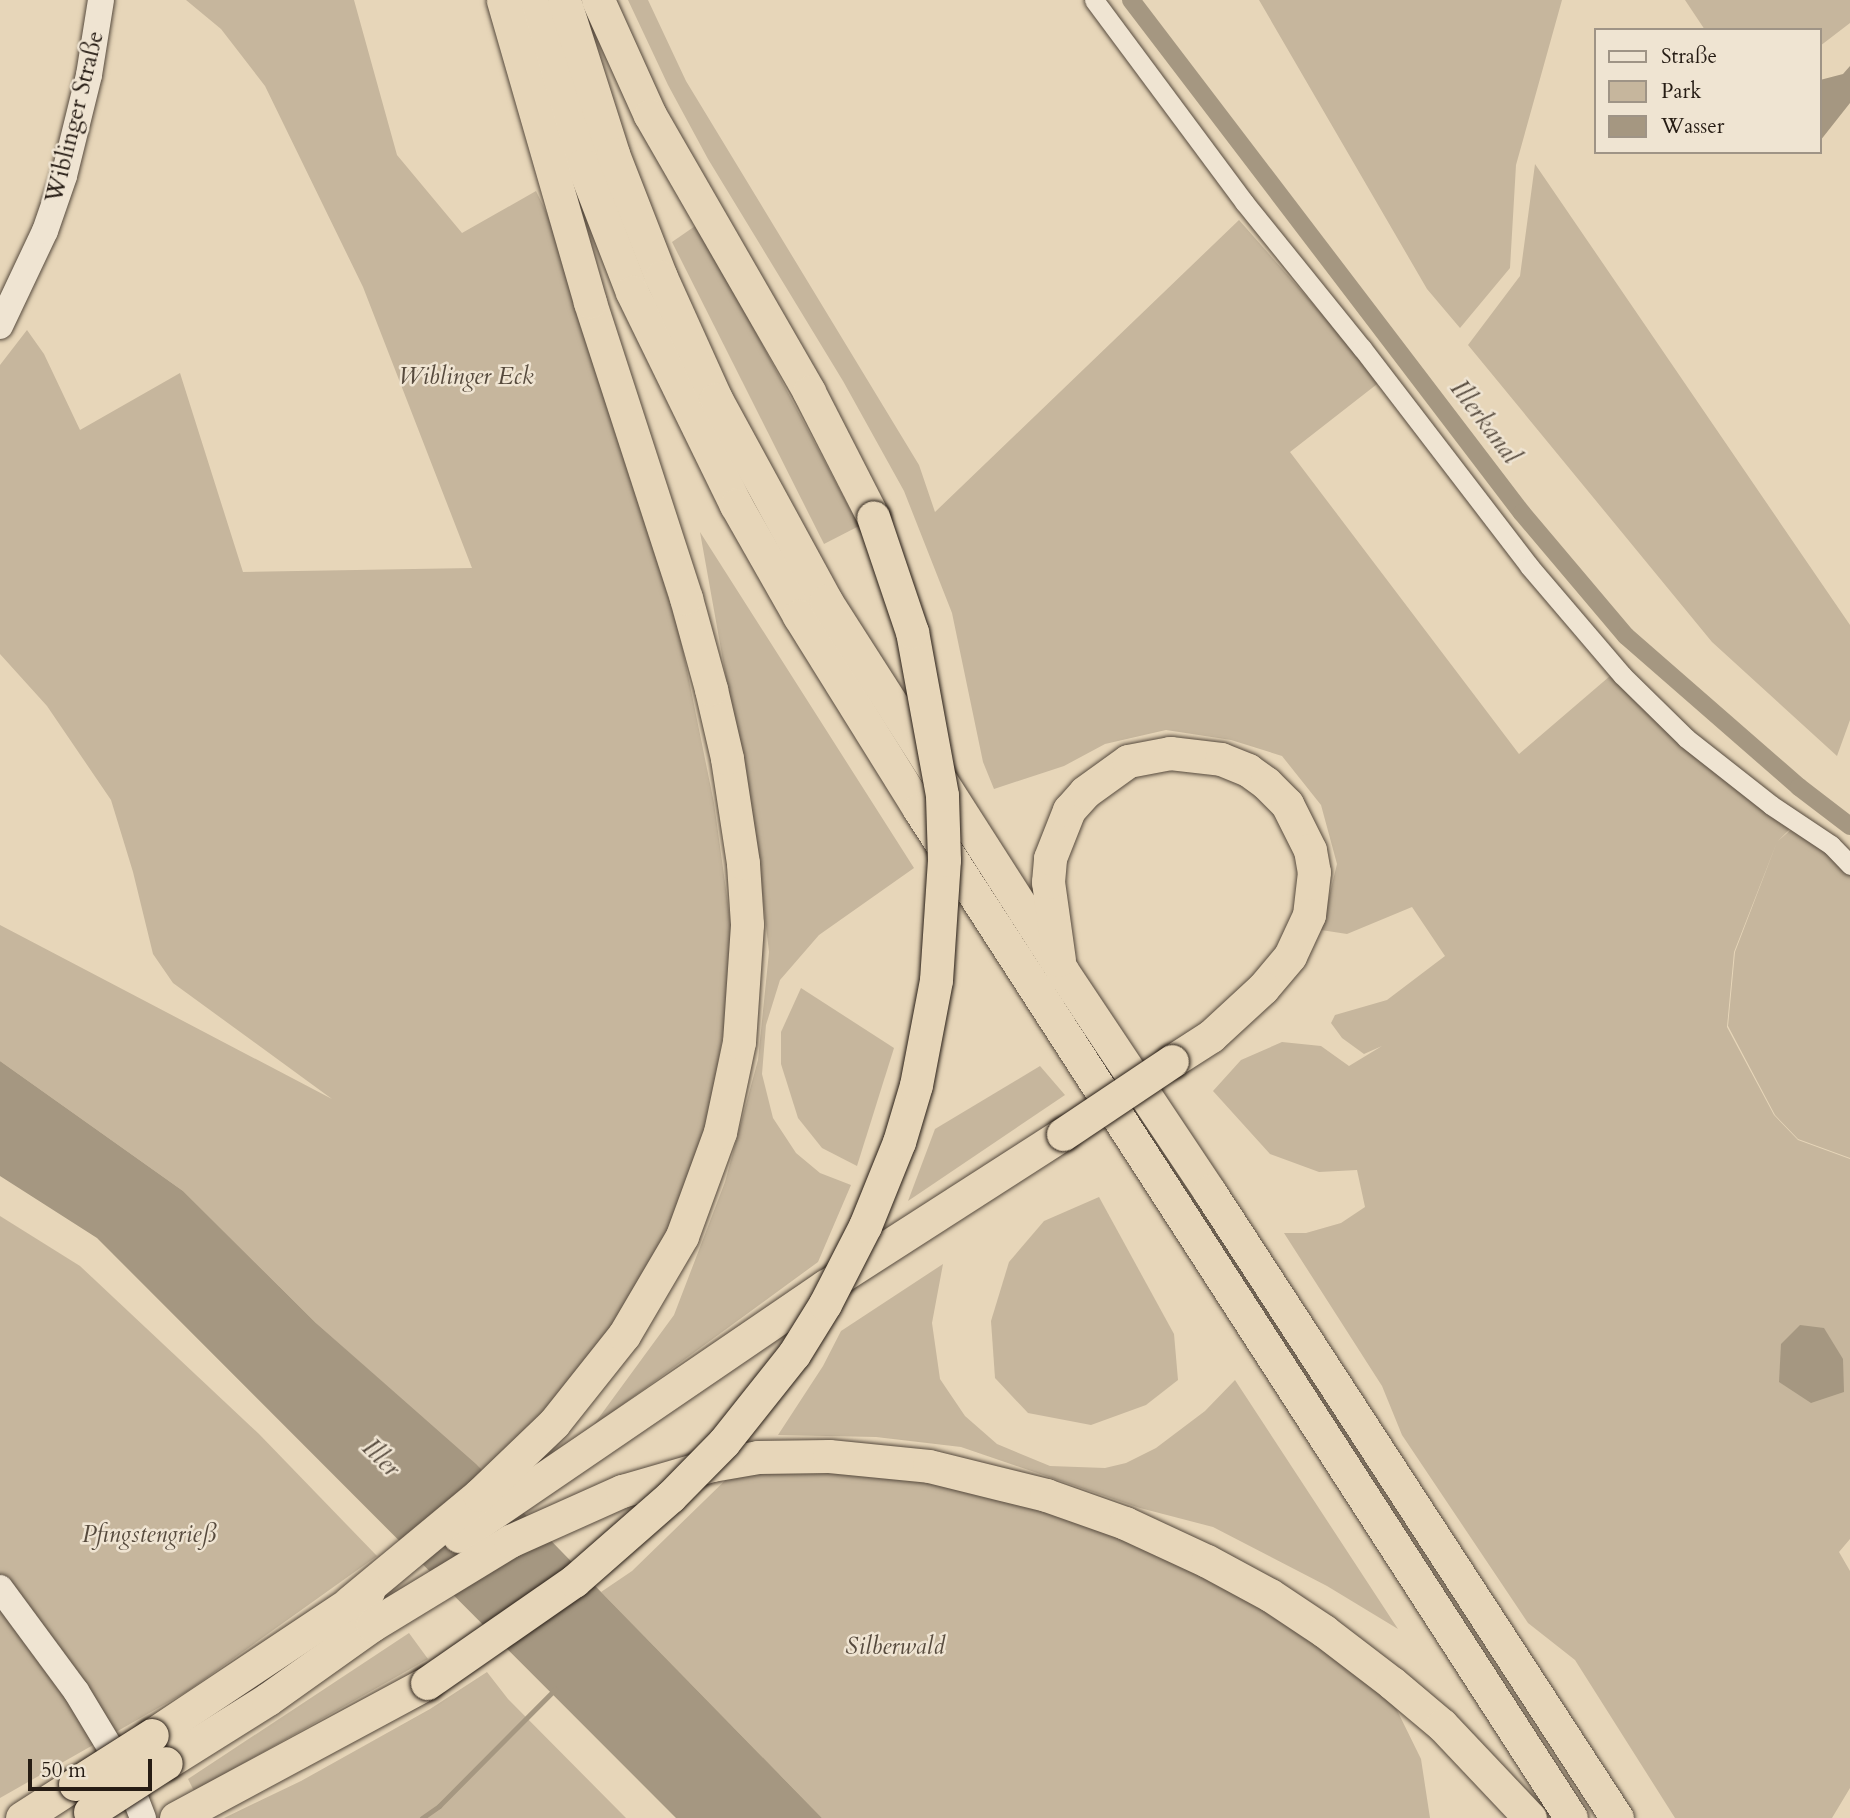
<!DOCTYPE html>
<html>
<head>
<meta charset="utf-8">
<style>
  body { margin:0 }
  #map { position:relative; width:1850px; height:1818px; overflow:hidden; background:#e7d6b9; font-family:Cardo,serif }
  div>[style] { position:absolute }
  .green>* { inset:0; background:#c6b69d }
  .water>* { inset:0; background:#a59781 }
  .stream>* { height:5px; margin:-2.5px; padding:0 2.5px; transform-origin:2.5px; border-radius:2.5px; background:#a59781 }
  .canal>* { height:18px; margin:-9px; padding:0 9px; transform-origin:9px; border-radius:9px; background:#a59781 }
  .roads { filter:drop-shadow(0 0 2px #564a3d) drop-shadow(0 0 2px #564a3d) }
  .street>* { height:19px; margin:-9.5px; padding:0 9.5px; transform-origin:9.5px; border-radius:9.5px; background:#efe4d2 }
  .secondary>* { height:26px; margin:-13px; padding:0 13px; transform-origin:13px; border-radius:13px; background:#efe4d2 }
  .highway>* { height:33px; margin:-16.5px; padding:0 16.5px; transform-origin:16.5px; border-radius:16.5px; background:#e7d6b9 }
  .bridges { filter:drop-shadow(0 0 2px #261c14) drop-shadow(0 0 2px #261c14) }
  .highway-bridge>* { height:33px; margin:-16.5px; padding:0 16.5px; transform-origin:16.5px; border-radius:16.5px; background:#e7d6b9 }
  span { translate:-50% -50%; white-space:nowrap; text-align:center; line-height:1.15; -webkit-text-stroke:5px #efe4d2; paint-order:stroke }
  .street-label { font-size:24px; color:#261c14 }
  .park-label { font-size:24px; color:#564a3d; font-style:italic }
  .water-label { font-size:26px; color:#594d40; font-style:italic }
  .legend { position:absolute; left:1594px; top:28px; width:228px; height:126px; box-sizing:border-box; background:#efe4d2; border:2px solid #9f9486; margin:0; padding:9px 12px; list-style:none; font-size:21px; color:#261c14 }
  .legend li { display:flex; align-items:center; gap:14px; height:35px }
  .legend b { width:35px; border:2px solid #9f9486 }
  .scale { position:absolute; left:28px; top:1759px; width:124px; height:32px; box-sizing:border-box; border:4px solid #261c14; border-top:0; padding-left:9px; font-size:21px; line-height:24px; white-space:nowrap; color:#261c14; -webkit-text-stroke:5px #efe4d2; paint-order:stroke }
</style>
</head>
<body>
<div id="map">
  <div class="green">
    <div style="clip-path:polygon(186px 0,354px 0,397px 155px,462px 233px,536px 191px,548px 216px,617px 428px,680px 636px,714px 803px,731px 926px,729px 999px,705px 1140px,664px 1246px,606px 1343px,485px 1474px,316px 1323px,183px 1191px,0 1061px,0 925px,332px 1099px,173px 983px,153px 954px,133px 872px,111px 800px,47px 706px,0 654px,0 365px,27px 330px,44px 354px,80px 430px,180px 373px,243px 572px,472px 568px,363px 287px,265px 86px,221px 29px)"></div>
    <div style="clip-path:polygon(628px 0,648px 0,686px 81px,919px 465px,935px 512px,1239px 220px,1381px 381px,1290px 452px,1519px 754px,1610px 676px,1794px 825px,1778px 841px,1795px 826px,1850px 864px,1850px 1158px,1798px 1139px,1775px 1115px,1728px 1026px,1735px 952px,1777px 842px,1734px 952px,1727px 1027px,1774px 1115px,1798px 1140px,1850px 1159px,1850px 1539px,1839px 1552px,1850px 1571px,1850px 1788px,1832px 1818px,1675px 1818px,1575px 1660px,1528px 1623px,1402px 1435px,1382px 1386px,1284px 1233px,1306px 1233px,1341px 1223px,1365px 1207px,1357px 1170px,1319px 1172px,1270px 1154px,1213px 1091px,1241px 1060px,1282px 1042px,1321px 1046px,1349px 1066px,1382px 1046px,1364px 1054px,1342px 1038px,1331px 1023px,1335px 1015px,1387px 1000px,1445px 956px,1412px 907px,1347px 934px,1321px 930px,1337px 864px,1321px 805px,1282px 756px,1231px 740px,1166px 730px,1105px 744px,1064px 766px,994px 789px,983px 762px,952px 613px,904px 491px,843px 381px,708px 159px,668px 85px)"></div>
    <div style="clip-path:polygon(1259px 0,1562px 0,1516px 165px,1510px 268px,1460px 328px,1427px 289px)"></div>
    <div style="clip-path:polygon(1685px 0,1850px 0,1850px 23px,1820px 46px,1820px 30px,1705px 30px)"></div>
    <div style="clip-path:polygon(1535px 164px,1850px 625px,1850px 720px,1837px 756px,1712px 642px,1468px 345px,1520px 276px)"></div>
    <div style="clip-path:polygon(698px 224px,859px 526px,824px 544px,672px 242px)"></div>
    <div style="clip-path:polygon(700px 532px,914px 868px,819px 935px,780px 980px,766px 1025px,762px 1074px,773px 1118px,796px 1153px,820px 1173px,851px 1185px,818px 1262px,592px 1427px,674px 1315px,725px 1182px,758px 1060px,769px 952px,758px 856px)"></div>
    <div style="clip-path:polygon(801px 988px,894px 1048px,857px 1166px,822px 1148px,798px 1118px,781px 1064px,781px 1032px)"></div>
    <div style="clip-path:polygon(1040px 1066px,1065px 1095px,908px 1201px,935px 1129px)"></div>
    <div style="clip-path:polygon(1099px 1197px,1174px 1334px,1178px 1380px,1146px 1405px,1091px 1425px,1028px 1413px,995px 1378px,991px 1321px,1009px 1262px,1044px 1221px)"></div>
    <div style="clip-path:polygon(0 1216px,80px 1266px,259px 1434px,377px 1556px,188px 1691px,0 1798px)"></div>
    <div style="clip-path:polygon(943px 1264px,932px 1323px,940px 1379px,965px 1416px,997px 1444px,1050px 1466px,1105px 1468px,1126px 1463px,1156px 1448px,1205px 1411px,1235px 1380px,1398px 1629px,1327px 1586px,1213px 1527px,1140px 1508px,961px 1447px,876px 1437px,778px 1435px,823px 1366px,841px 1331px)"></div>
    <div style="clip-path:polygon(741px 1465px,897px 1473px,1026px 1500px,1123px 1534px,1305px 1631px,1392px 1700px,1421px 1759px,1430px 1818px,822px 1818px,601px 1592px,632px 1571px)"></div>
    <div style="clip-path:polygon(409px 1633px,428px 1659px,194px 1791px,188px 1779px)"></div>
    <div style="clip-path:polygon(487px 1672px,508px 1699px,626px 1818px,224px 1818px,301px 1781px,430px 1709px)"></div>
  </div>
  <div class="water">
    <div style="clip-path:polygon(1850px 66px,1850px 103px,1820px 141px,1820px 80px,1843px 74px)"></div>
    <div style="clip-path:polygon(0 1061px,183px 1191px,316px 1323px,476px 1464px,822px 1818px,676px 1818px,97px 1238px,0 1176px)"></div>
    <div style="clip-path:polygon(1800px 1325px,1824px 1328px,1843px 1359px,1844px 1392px,1811px 1403px,1779px 1382px,1781px 1344px)"></div>
  </div>
  <div class="stream">
    <div style="left:422px;top:1818px;width:21px;rotate:-35deg"></div>
    <div style="left:439px;top:1806px;width:165px;rotate:-45.2deg"></div>
  </div>
  <div class="canal">
    <div style="left:1131px;top:0;width:645px;rotate:52.69deg"></div>
    <div style="left:1522px;top:513px;width:161px;rotate:49.8deg"></div>
    <div style="left:1626px;top:636px;width:230px;rotate:41.1deg"></div>
    <div style="left:1799px;top:787px;width:64px;rotate:37.4deg"></div>
  </div>
  <div class="roads">
    <div class="street">
      <div style="left:1094px;top:0;width:252px;rotate:53.4deg"></div>
      <div style="left:1244px;top:202px;width:188px;rotate:51.1deg"></div>
      <div style="left:1362px;top:348px;width:275px;rotate:52.5deg"></div>
      <div style="left:1529px;top:566px;width:143px;rotate:49.5deg"></div>
      <div style="left:1622px;top:675px;width:90px;rotate:44.5deg"></div>
      <div style="left:1686px;top:738px;width:108px;rotate:38.2deg"></div>
      <div style="left:1771px;top:805px;width:72px;rotate:33.7deg"></div>
      <div style="left:1831px;top:845px;width:28px;rotate:46deg"></div>
    </div>
    <div class="secondary">
      <div style="left:0;top:326px;width:105px;rotate:-64.7deg"></div>
      <div style="left:45px;top:231px;width:58px;rotate:-70.9deg"></div>
      <div style="left:64px;top:176px;width:104px;rotate:-76.1deg"></div>
      <div style="left:89px;top:75px;width:76px;rotate:-80.9deg"></div>
      <div style="left:0;top:1588px;width:128px;rotate:53.6deg"></div>
      <div style="left:76px;top:1691px;width:97px;rotate:58.9deg"></div>
      <div style="left:126px;top:1774px;width:47px;rotate:68.9deg"></div>
    </div>
    <div class="highway">
      <div style="left:531px;top:0;width:173px;rotate:72.5deg"></div>
      <div style="left:583px;top:165px;width:136px;rotate:68.9deg"></div>
      <div style="left:632px;top:292px;width:237px;rotate:64deg"></div>
      <div style="left:736px;top:505px;width:128px;rotate:60.4deg"></div>
      <div style="left:799px;top:616px;width:227px;rotate:58.1deg"></div>
      <div style="left:919px;top:809px;width:1201px;rotate:57.13deg"></div>
      <div style="left:564px;top:0;width:162px;rotate:72.3deg"></div>
      <div style="left:613px;top:154px;width:132px;rotate:68.7deg"></div>
      <div style="left:661px;top:277px;width:134px;rotate:65.7deg"></div>
      <div style="left:716px;top:399px;width:230px;rotate:61.4deg"></div>
      <div style="left:826px;top:601px;width:437px;rotate:57.4deg"></div>
      <div style="left:1061px;top:969px;width:267px;rotate:56.3deg"></div>
      <div style="left:1209px;top:1191px;width:748px;rotate:56.95deg"></div>
      <div style="left:598px;top:0;width:126px;rotate:65.7deg"></div>
      <div style="left:650px;top:115px;width:319px;rotate:60.1deg"></div>
      <div style="left:809px;top:392px;width:140px;rotate:62.9deg"></div>
      <div style="left:1059px;top:960px;width:79px;rotate:-98deg"></div>
      <div style="left:1048px;top:882px;width:24px;rotate:-85deg"></div>
      <div style="left:1050px;top:858px;width:52px;rotate:-68.4deg"></div>
      <div style="left:1069px;top:810px;width:24px;rotate:-48deg"></div>
      <div style="left:1085px;top:792px;width:53px;rotate:-35.8deg"></div>
      <div style="left:1128px;top:761px;width:43px;rotate:-10.8deg"></div>
      <div style="left:1170px;top:753px;width:51px;rotate:6.7deg"></div>
      <div style="left:1221px;top:759px;width:29px;rotate:22deg"></div>
      <div style="left:1248px;top:770px;width:22px;rotate:36deg"></div>
      <div style="left:1266px;top:783px;width:30px;rotate:45deg"></div>
      <div style="left:1287px;top:804px;width:51px;rotate:63.4deg"></div>
      <div style="left:1310px;top:850px;width:22px;rotate:80deg"></div>
      <div style="left:1314px;top:872px;width:43px;rotate:96.6deg"></div>
      <div style="left:1309px;top:915px;width:45px;rotate:114.9deg"></div>
      <div style="left:1290px;top:956px;width:42px;rotate:130.2deg"></div>
      <div style="left:1263px;top:988px;width:71px;rotate:137.3deg"></div>
      <div style="left:1211px;top:1036px;width:46px;rotate:147.3deg"></div>
      <div style="left:459px;top:1536px;width:444px;rotate:-34.3deg"></div>
      <div style="left:826px;top:1286px;width:282px;rotate:-32.7deg"></div>
      <div style="left:350px;top:1602px;width:168px;rotate:-39.7deg"></div>
      <div style="left:479px;top:1495px;width:104px;rotate:-43.8deg"></div>
      <div style="left:554px;top:1423px;width:112px;rotate:-51.5deg"></div>
      <div style="left:624px;top:1335px;width:115px;rotate:-59.6deg"></div>
      <div style="left:682px;top:1236px;width:111px;rotate:-69.9deg"></div>
      <div style="left:720px;top:1132px;width:92px;rotate:-78.1deg"></div>
      <div style="left:739px;top:1042px;width:118px;rotate:-86.1deg"></div>
      <div style="left:747px;top:924px;width:61px;rotate:-93.8deg"></div>
      <div style="left:743px;top:863px;width:106px;rotate:-98.7deg"></div>
      <div style="left:727px;top:758px;width:71px;rotate:-103.1deg"></div>
      <div style="left:711px;top:689px;width:94px;rotate:-105.4deg"></div>
      <div style="left:686px;top:598px;width:311px;rotate:-108deg"></div>
      <div style="left:590px;top:302px;width:314px;rotate:-106.1deg"></div>
      <div style="left:152px;top:1735px;width:260px;rotate:-33.7deg"></div>
      <div style="left:166px;top:1763px;width:120px;rotate:-32.1deg"></div>
      <div style="left:268px;top:1699px;width:128px;rotate:-35.4deg"></div>
      <div style="left:372px;top:1625px;width:162px;rotate:-31.3deg"></div>
      <div style="left:510px;top:1541px;width:123px;rotate:-24.1deg"></div>
      <div style="left:622px;top:1491px;width:94px;rotate:-16.1deg"></div>
      <div style="left:712px;top:1465px;width:47px;rotate:-9.9deg"></div>
      <div style="left:758px;top:1457px;width:71px;rotate:-0.8deg"></div>
      <div style="left:829px;top:1456px;width:100px;rotate:5.7deg"></div>
      <div style="left:929px;top:1466px;width:121px;rotate:13.9deg"></div>
      <div style="left:1046px;top:1495px;width:84px;rotate:19.5deg"></div>
      <div style="left:1125px;top:1523px;width:90px;rotate:24.9deg"></div>
      <div style="left:1207px;top:1561px;width:72px;rotate:28.4deg"></div>
      <div style="left:1270px;top:1595px;width:65px;rotate:33.7deg"></div>
      <div style="left:1324px;top:1631px;width:86px;rotate:37.4deg"></div>
      <div style="left:1392px;top:1683px;width:65px;rotate:40deg"></div>
      <div style="left:1442px;top:1725px;width:128px;rotate:46.6deg"></div>
      <div style="left:22px;top:1818px;width:63px;rotate:-32.7deg"></div>
      <div style="left:176px;top:1818px;width:285px;rotate:-28.3deg"></div>
    </div>
  </div>
  <div class="bridges">
    <div class="highway-bridge">
      <div style="left:1063px;top:1134px;width:131px;rotate:-33.8deg"></div>
      <div style="left:427px;top:1683px;width:179px;rotate:-34.8deg"></div>
      <div style="left:574px;top:1581px;width:128px;rotate:-41.2deg"></div>
      <div style="left:670px;top:1497px;width:77px;rotate:-45.5deg"></div>
      <div style="left:724px;top:1442px;width:112px;rotate:-51.5deg"></div>
      <div style="left:794px;top:1354px;width:59px;rotate:-58.2deg"></div>
      <div style="left:825px;top:1304px;width:88px;rotate:-62.9deg"></div>
      <div style="left:865px;top:1226px;width:91px;rotate:-68deg"></div>
      <div style="left:899px;top:1142px;width:59px;rotate:-73.4deg"></div>
      <div style="left:916px;top:1085px;width:107px;rotate:-79.2deg"></div>
      <div style="left:936px;top:980px;width:120px;rotate:-86.2deg"></div>
      <div style="left:944px;top:860px;width:65px;rotate:-91.8deg"></div>
      <div style="left:942px;top:795px;width:166px;rotate:-100.4deg"></div>
      <div style="left:912px;top:632px;width:121px;rotate:-108.7deg"></div>
      <div style="left:75px;top:1784px;width:91px;rotate:-32.5deg"></div>
      <div style="left:90px;top:1812px;width:90px;rotate:-32.8deg"></div>
    </div>
  </div>
  <div class="street-label">
    <span style="left:75px;top:117px;rotate:-76deg">Wiblinger Straße</span>
  </div>
  <div class="park-label">
    <span style="left:466px;top:377px">Wiblinger Eck</span>
    <span style="left:149px;top:1535px">Pfingstengrieß</span>
    <span style="left:895px;top:1647px">Silberwald</span>
  </div>
  <div class="water-label">
    <span style="left:1485px;top:422px;rotate:53deg">Illerkanal</span>
    <span style="left:381px;top:1458px;rotate:45deg">Iller</span>
  </div>
  <ul class="legend">
  <li><b style="height:9px;background:#efe4d2"></b>Straße</li>
  <li><b style="height:19px;background:#c6b69d"></b>Park</li>
  <li><b style="height:19px;background:#a59781"></b>Wasser</li>
  </ul>
  <div class="scale">50 m</div>
</div>
</body>
</html>
